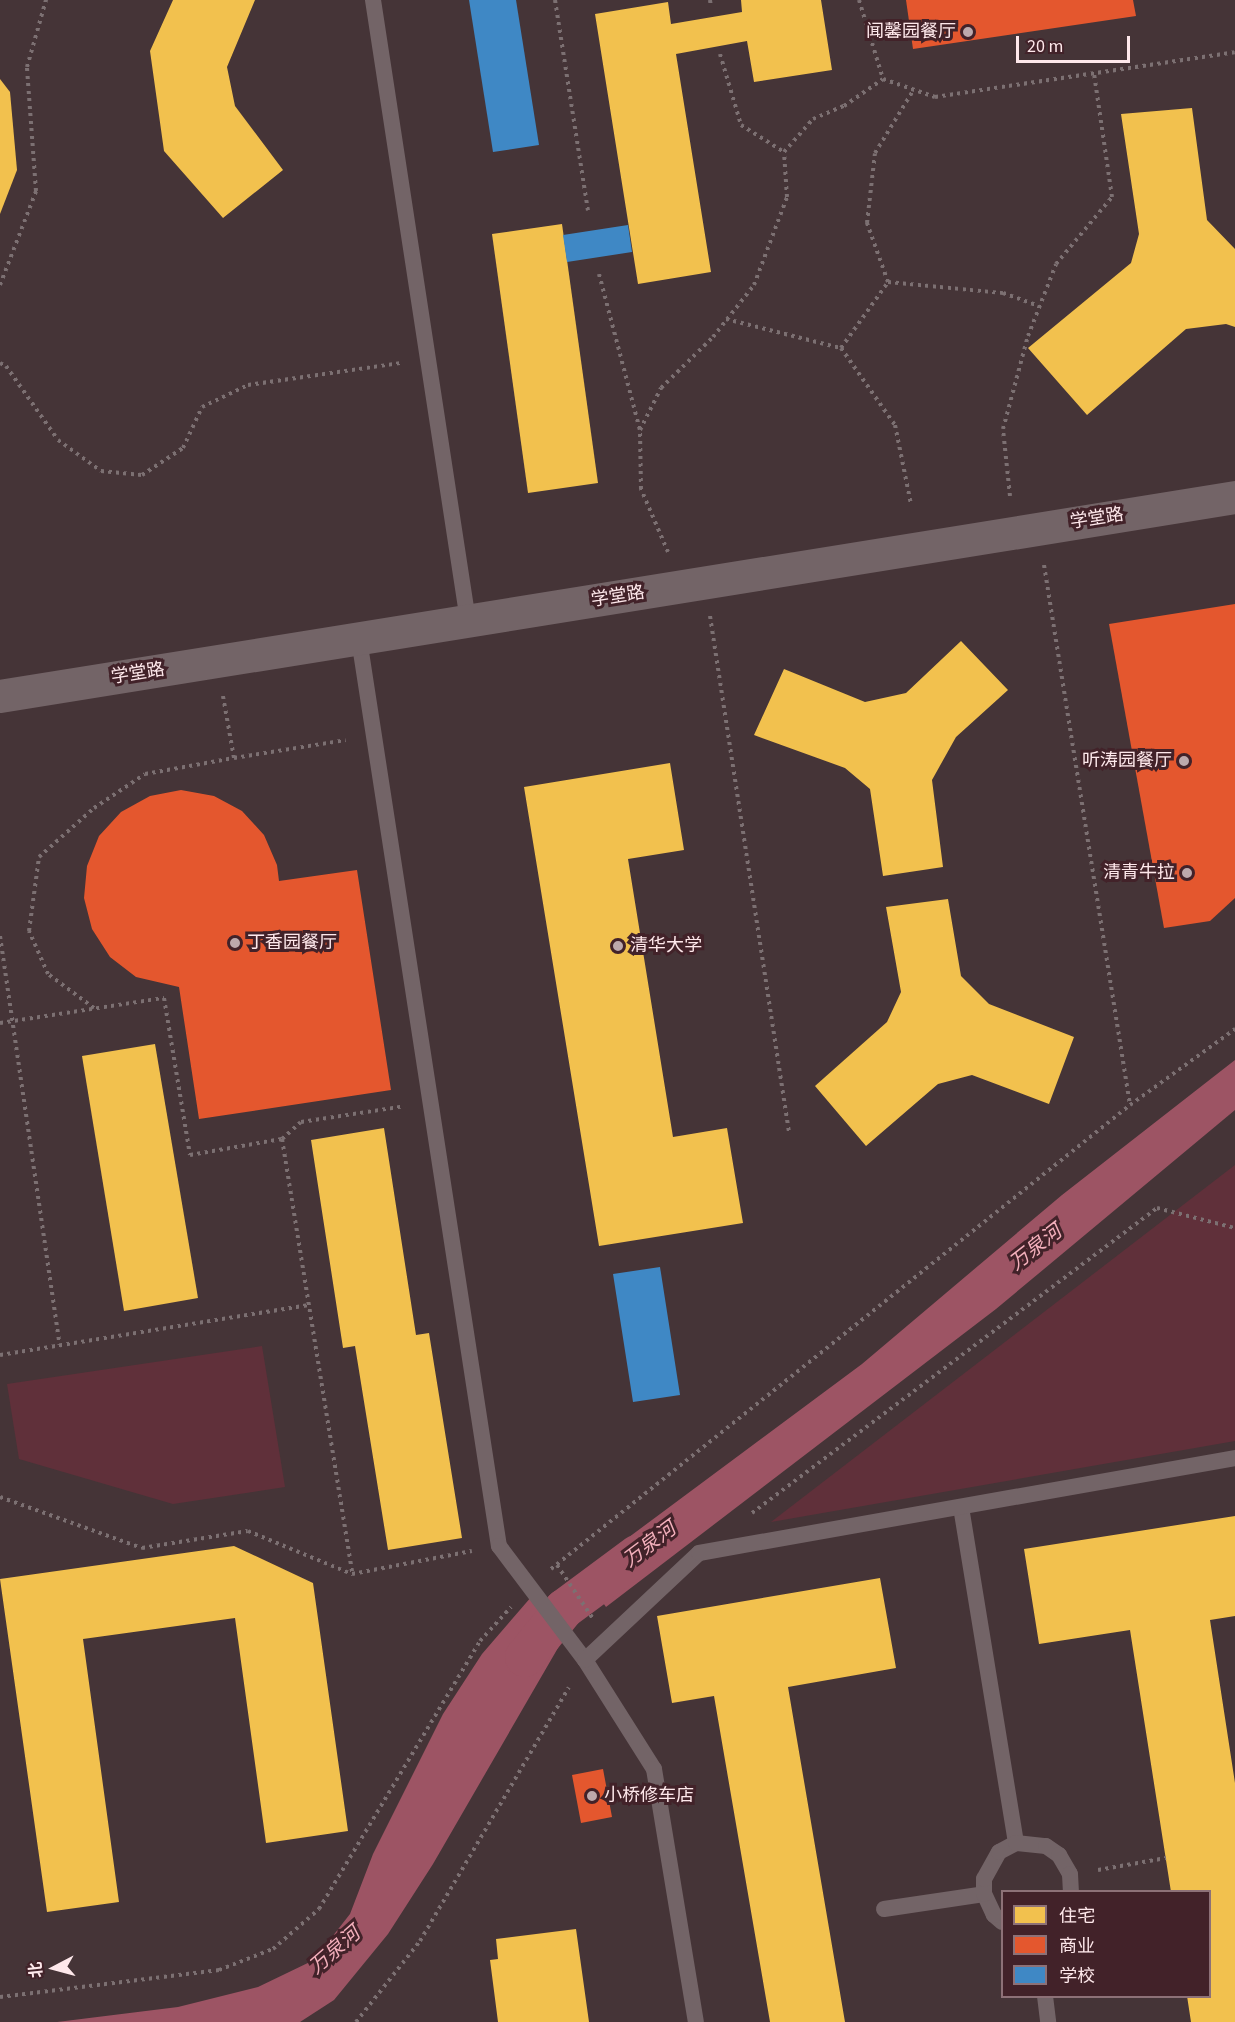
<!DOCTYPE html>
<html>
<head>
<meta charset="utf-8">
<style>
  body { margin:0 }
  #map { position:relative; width:1235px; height:2022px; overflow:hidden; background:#453437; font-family:"Source Sans 3","Noto Sans SC",sans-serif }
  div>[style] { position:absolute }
  .green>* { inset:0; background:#60303a }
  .water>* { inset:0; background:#9d5464 }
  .homes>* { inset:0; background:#f2c14e }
  .shops>* { inset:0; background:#e4572e }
  .schools>* { inset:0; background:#3f88c5 }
  .canal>* { height:40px; margin:-20px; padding:0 20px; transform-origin:20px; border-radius:20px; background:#9d5464 }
  .path>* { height:4px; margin-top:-2px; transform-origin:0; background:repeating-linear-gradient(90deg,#7c7072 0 3px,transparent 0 7.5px) }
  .service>* { height:16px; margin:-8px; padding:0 8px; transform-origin:8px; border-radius:8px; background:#736467 }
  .minor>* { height:33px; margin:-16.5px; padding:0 16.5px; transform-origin:16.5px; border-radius:16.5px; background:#736467 }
  .dots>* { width:16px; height:16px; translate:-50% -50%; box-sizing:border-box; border:3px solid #422229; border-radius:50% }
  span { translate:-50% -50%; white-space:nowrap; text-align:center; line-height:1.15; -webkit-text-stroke:6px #422229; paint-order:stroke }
  .poi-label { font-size:18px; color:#fee8eb }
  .right { translate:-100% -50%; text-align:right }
  .left { translate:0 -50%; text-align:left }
  .street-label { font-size:18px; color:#fee8eb }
  .water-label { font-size:20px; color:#f4b0bc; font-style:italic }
  .legend { position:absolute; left:1001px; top:1890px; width:210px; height:108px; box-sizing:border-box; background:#422229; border:2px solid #8d7177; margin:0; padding:8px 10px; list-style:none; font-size:18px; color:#fee8eb }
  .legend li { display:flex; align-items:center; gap:12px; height:30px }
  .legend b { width:30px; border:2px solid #8d7177 }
  .north { position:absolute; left:24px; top:1938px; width:60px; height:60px; -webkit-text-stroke:4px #422229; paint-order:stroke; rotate:264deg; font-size:16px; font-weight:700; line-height:24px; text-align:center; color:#fee8eb }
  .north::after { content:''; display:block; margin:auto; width:21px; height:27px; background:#fee8eb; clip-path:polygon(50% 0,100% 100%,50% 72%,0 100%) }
  .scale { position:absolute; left:1016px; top:36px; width:114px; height:27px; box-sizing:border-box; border:3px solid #fee8eb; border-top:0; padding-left:8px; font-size:18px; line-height:21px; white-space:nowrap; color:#fee8eb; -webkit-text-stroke:4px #422229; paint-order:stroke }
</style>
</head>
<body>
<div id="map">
  <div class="green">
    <div style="clip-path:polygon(1235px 1165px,1235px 1441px,771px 1522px)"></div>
    <div style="clip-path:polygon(262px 1346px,285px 1487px,173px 1504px,19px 1459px,7px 1384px)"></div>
  </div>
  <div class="water">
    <div style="clip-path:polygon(1235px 1060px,1235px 1110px,996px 1309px,606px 1607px,584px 1576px,586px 1569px,862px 1364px,1062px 1195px)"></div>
    <div style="clip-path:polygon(532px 1596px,562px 1641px,433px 1864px,388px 1934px,334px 2000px,300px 2022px,57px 2022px,178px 2007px,258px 1987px,314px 1960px,350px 1914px,373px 1854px,443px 1714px,482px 1654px)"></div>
  </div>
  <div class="homes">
    <div style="clip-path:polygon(173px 0,255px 0,227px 67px,235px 106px,283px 170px,223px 218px,164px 151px,150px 51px)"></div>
    <div style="clip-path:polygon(741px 0,821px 0,832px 70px,754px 82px,747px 41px,676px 54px,711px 272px,638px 284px,595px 14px,668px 2px,671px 24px,742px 12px)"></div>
    <div style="clip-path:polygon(0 79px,10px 92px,17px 170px,0 214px)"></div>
    <div style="clip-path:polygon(1192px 108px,1207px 220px,1235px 249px,1235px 327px,1226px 324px,1186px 329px,1087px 415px,1028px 348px,1131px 263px,1139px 234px,1121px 114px)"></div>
    <div style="clip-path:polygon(562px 224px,598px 483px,528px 493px,492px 234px)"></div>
    <div style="clip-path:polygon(961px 641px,1008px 690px,956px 737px,932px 780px,943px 867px,883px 876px,870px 789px,845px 768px,754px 735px,784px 669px,865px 702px,906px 693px)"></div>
    <div style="clip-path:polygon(670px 763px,684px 850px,628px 859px,673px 1137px,727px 1128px,743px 1223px,599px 1246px,524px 787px)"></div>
    <div style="clip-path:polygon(948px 899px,961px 976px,989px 1004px,1074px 1037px,1049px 1104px,972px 1075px,938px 1084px,866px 1146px,815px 1086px,887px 1022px,901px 992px,886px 907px)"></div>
    <div style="clip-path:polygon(155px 1044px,198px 1298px,124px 1311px,82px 1056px)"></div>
    <div style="clip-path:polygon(384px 1128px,416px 1335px,429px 1333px,462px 1538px,388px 1550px,355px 1346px,343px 1348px,311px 1140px)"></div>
    <div style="clip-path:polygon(1235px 1516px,1235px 1616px,1210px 1620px,1235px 1783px,1235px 2022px,1191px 2022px,1187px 1996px,1210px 1996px,1210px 1892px,1171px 1892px,1130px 1630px,1039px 1644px,1024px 1549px)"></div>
    <div style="clip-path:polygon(234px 1546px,313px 1583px,348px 1831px,266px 1843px,235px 1618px,83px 1639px,119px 1902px,47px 1912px,0 1579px)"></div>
    <div style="clip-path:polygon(880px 1578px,896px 1668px,788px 1687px,845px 2022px,770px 2022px,714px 1696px,672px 1703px,657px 1616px)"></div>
    <div style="clip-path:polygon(576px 1929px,589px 2022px,498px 2022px,490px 1960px,498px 1959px,496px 1939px)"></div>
  </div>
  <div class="shops">
    <div style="clip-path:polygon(906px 0,1133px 0,1136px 16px,913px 49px)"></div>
    <div style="clip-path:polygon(1235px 604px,1235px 898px,1210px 921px,1164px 928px,1109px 624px)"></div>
    <div style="clip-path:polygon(181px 790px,214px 796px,242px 811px,264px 835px,277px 865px,279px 881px,357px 870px,391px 1090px,199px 1119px,179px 987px,136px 977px,110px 957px,92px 929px,84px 898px,87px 866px,99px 836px,121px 812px,150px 796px)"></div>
    <div style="clip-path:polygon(603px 1769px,612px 1817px,581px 1823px,572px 1775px)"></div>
  </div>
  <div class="schools">
    <div style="clip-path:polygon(469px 0,516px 0,539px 145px,493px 152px)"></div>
    <div style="clip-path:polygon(628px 225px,632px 252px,567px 262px,563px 235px)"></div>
    <div style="clip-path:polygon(660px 1267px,680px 1395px,633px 1402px,613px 1274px)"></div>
  </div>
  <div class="canal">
    <div style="left:525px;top:1657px;width:62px;rotate:-50.9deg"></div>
    <div style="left:564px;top:1609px;width:91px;rotate:-36.5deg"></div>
  </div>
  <div class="path">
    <div style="left:555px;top:0;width:213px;rotate:81.1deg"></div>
    <div style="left:710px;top:0;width:7px;rotate:82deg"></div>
    <div style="left:859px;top:0;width:83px;rotate:73.1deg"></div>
    <div style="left:883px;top:79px;width:55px;rotate:19.1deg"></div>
    <div style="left:935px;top:97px;width:303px;rotate:-8.5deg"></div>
    <div style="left:720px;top:54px;width:74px;rotate:73.5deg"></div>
    <div style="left:741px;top:125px;width:51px;rotate:32.1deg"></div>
    <div style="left:599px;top:274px;width:161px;rotate:75.3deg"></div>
    <div style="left:888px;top:282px;width:63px;rotate:-109.6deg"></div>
    <div style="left:867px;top:223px;width:70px;rotate:-83.5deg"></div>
    <div style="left:875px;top:153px;width:75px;rotate:-58.6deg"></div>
    <div style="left:0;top:285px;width:101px;rotate:-69deg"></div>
    <div style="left:36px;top:191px;width:124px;rotate:-94.2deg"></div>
    <div style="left:27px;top:67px;width:70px;rotate:-74.2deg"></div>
    <div style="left:726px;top:319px;width:119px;rotate:14.2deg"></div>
    <div style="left:841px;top:348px;width:94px;rotate:55deg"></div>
    <div style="left:895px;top:425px;width:81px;rotate:78.6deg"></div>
    <div style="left:841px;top:348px;width:81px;rotate:-54.5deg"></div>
    <div style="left:888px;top:282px;width:116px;rotate:5.5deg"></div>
    <div style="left:1003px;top:293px;width:38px;rotate:20deg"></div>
    <div style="left:0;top:363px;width:7px;rotate:27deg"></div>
    <div style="left:6px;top:366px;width:90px;rotate:54.9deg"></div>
    <div style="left:58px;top:440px;width:53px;rotate:35.8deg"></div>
    <div style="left:101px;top:471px;width:41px;rotate:5.6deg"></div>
    <div style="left:142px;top:475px;width:49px;rotate:-33.4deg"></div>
    <div style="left:183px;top:448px;width:45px;rotate:-65.1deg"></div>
    <div style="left:202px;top:407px;width:51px;rotate:-25.6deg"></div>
    <div style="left:248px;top:385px;width:155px;rotate:-8.2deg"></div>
    <div style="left:1010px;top:496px;width:67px;rotate:-96deg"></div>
    <div style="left:1003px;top:429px;width:96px;rotate:-75deg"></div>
    <div style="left:1028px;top:336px;width:77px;rotate:-68.7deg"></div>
    <div style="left:1056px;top:264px;width:87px;rotate:-50.1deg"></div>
    <div style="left:1112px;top:197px;width:125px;rotate:-98.3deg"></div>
    <div style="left:668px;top:552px;width:69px;rotate:-113.2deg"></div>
    <div style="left:641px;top:489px;width:59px;rotate:-91deg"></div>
    <div style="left:640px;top:430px;width:47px;rotate:-63.4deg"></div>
    <div style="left:661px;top:388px;width:73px;rotate:-44.4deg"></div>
    <div style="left:713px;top:337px;width:66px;rotate:-51.7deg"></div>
    <div style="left:754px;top:285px;width:94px;rotate:-69.4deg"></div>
    <div style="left:787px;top:197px;width:45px;rotate:-93.8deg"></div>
    <div style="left:784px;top:152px;width:44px;rotate:-48.7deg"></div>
    <div style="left:813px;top:119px;width:34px;rotate:-23deg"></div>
    <div style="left:844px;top:106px;width:47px;rotate:-34.7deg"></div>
    <div style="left:1044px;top:565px;width:547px;rotate:80.95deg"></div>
    <div style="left:710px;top:616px;width:522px;rotate:81.3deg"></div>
    <div style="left:234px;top:758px;width:113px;rotate:-9.1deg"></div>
    <div style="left:0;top:936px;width:413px;rotate:81.7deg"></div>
    <div style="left:94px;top:1008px;width:57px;rotate:-143.5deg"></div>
    <div style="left:48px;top:974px;width:47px;rotate:-113.8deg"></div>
    <div style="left:29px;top:931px;width:75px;rotate:-82.3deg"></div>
    <div style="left:39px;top:857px;width:74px;rotate:-41.7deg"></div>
    <div style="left:94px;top:808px;width:61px;rotate:-33.7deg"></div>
    <div style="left:145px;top:774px;width:90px;rotate:-10.2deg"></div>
    <div style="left:234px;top:758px;width:63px;rotate:-100.1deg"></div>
    <div style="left:0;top:1023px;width:166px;rotate:-8.7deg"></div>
    <div style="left:164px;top:998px;width:159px;rotate:80.6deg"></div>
    <div style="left:190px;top:1155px;width:93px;rotate:-9.9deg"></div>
    <div style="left:282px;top:1139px;width:25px;rotate:-42deg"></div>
    <div style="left:301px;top:1122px;width:105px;rotate:-8.7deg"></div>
    <div style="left:282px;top:1139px;width:440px;rotate:80.8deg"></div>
    <div style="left:0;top:1355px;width:313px;rotate:-9.2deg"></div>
    <div style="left:0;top:1497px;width:151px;rotate:19.8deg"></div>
    <div style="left:142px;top:1548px;width:107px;rotate:-9.1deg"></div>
    <div style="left:248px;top:1531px;width:113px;rotate:22.5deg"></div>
    <div style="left:352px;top:1574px;width:122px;rotate:-10.9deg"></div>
    <div style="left:752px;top:1513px;width:507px;rotate:-36.98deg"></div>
    <div style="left:1157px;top:1208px;width:81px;rotate:14.4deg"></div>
    <div style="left:557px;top:1565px;width:63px;rotate:56.1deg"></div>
    <div style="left:551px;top:1569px;width:742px;rotate:-38.71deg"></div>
    <div style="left:1130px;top:1105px;width:130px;rotate:-35.9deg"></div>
    <div style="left:1098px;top:1870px;width:69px;rotate:-10deg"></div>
    <div style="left:0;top:1997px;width:221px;rotate:-7deg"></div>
    <div style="left:219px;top:1970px;width:58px;rotate:-21.3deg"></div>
    <div style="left:273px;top:1949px;width:61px;rotate:-41deg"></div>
    <div style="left:319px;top:1909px;width:313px;rotate:-59deg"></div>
    <div style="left:480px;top:1641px;width:46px;rotate:-47.6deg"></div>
    <div style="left:356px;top:2022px;width:103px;rotate:-51.7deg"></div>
    <div style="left:420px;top:1941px;width:294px;rotate:-59.6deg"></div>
  </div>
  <div class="service">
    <div style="left:373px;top:0;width:628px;rotate:81.3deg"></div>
    <div style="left:359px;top:639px;width:918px;rotate:81.23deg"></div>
    <div style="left:499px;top:1546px;width:143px;rotate:53deg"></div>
    <div style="left:585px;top:1660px;width:129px;rotate:57.7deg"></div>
    <div style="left:654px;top:1769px;width:256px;rotate:80.6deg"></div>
    <div style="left:961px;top:1507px;width:340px;rotate:80.7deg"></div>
    <div style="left:585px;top:1660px;width:156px;rotate:-43.2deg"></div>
    <div style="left:699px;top:1553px;width:544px;rotate:-10.05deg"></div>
    <div style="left:884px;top:1909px;width:101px;rotate:-8.5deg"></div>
    <div style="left:1002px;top:1922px;width:11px;rotate:-139deg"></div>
    <div style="left:994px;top:1915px;width:23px;rotate:-115deg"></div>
    <div style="left:984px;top:1894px;width:15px;rotate:-90deg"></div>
    <div style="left:984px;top:1879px;width:31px;rotate:-61deg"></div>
    <div style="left:999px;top:1852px;width:19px;rotate:-28deg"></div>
    <div style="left:1016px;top:1843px;width:30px;rotate:6deg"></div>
    <div style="left:1046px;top:1846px;width:16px;rotate:35deg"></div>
    <div style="left:1059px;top:1855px;width:22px;rotate:60deg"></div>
    <div style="left:1070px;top:1874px;width:18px;rotate:87deg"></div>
    <div style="left:1045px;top:1996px;width:26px;rotate:83deg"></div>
  </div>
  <div class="minor">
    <div style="left:0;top:696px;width:1251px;rotate:-9.15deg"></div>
  </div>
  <div class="dots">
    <div style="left:968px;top:32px;background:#bda9ac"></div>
    <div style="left:1184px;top:761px;background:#bda9ac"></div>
    <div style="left:1187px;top:873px;background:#bda9ac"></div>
    <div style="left:235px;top:943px;background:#bda9ac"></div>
    <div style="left:618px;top:946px;background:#bda9ac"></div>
    <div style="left:592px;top:1796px;background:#bda9ac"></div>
  </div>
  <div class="poi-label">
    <span class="right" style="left:956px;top:32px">闻馨园餐厅</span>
    <span class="right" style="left:1172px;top:761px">听涛园餐厅</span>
    <span class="right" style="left:1175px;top:873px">清青牛拉</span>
    <span class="left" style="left:247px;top:943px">丁香园餐厅</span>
    <span class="left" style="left:630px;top:946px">清华大学</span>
    <span class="left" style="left:604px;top:1796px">小桥修车店</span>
  </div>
  <div class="street-label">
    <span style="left:1097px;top:519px;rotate:-9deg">学堂路</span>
    <span style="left:618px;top:597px;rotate:-9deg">学堂路</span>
    <span style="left:138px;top:674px;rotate:-9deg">学堂路</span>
  </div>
  <div class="water-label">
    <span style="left:1036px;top:1248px;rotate:-38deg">万泉河</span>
    <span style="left:650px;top:1545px;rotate:-37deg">万泉河</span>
    <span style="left:335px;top:1951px;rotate:-41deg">万泉河</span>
  </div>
  <ul class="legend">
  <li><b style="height:16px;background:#f2c14e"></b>住宅</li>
  <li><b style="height:16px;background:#e4572e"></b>商业</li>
  <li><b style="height:16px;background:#3f88c5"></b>学校</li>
  </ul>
  <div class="north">北</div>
  <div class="scale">20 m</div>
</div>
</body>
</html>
